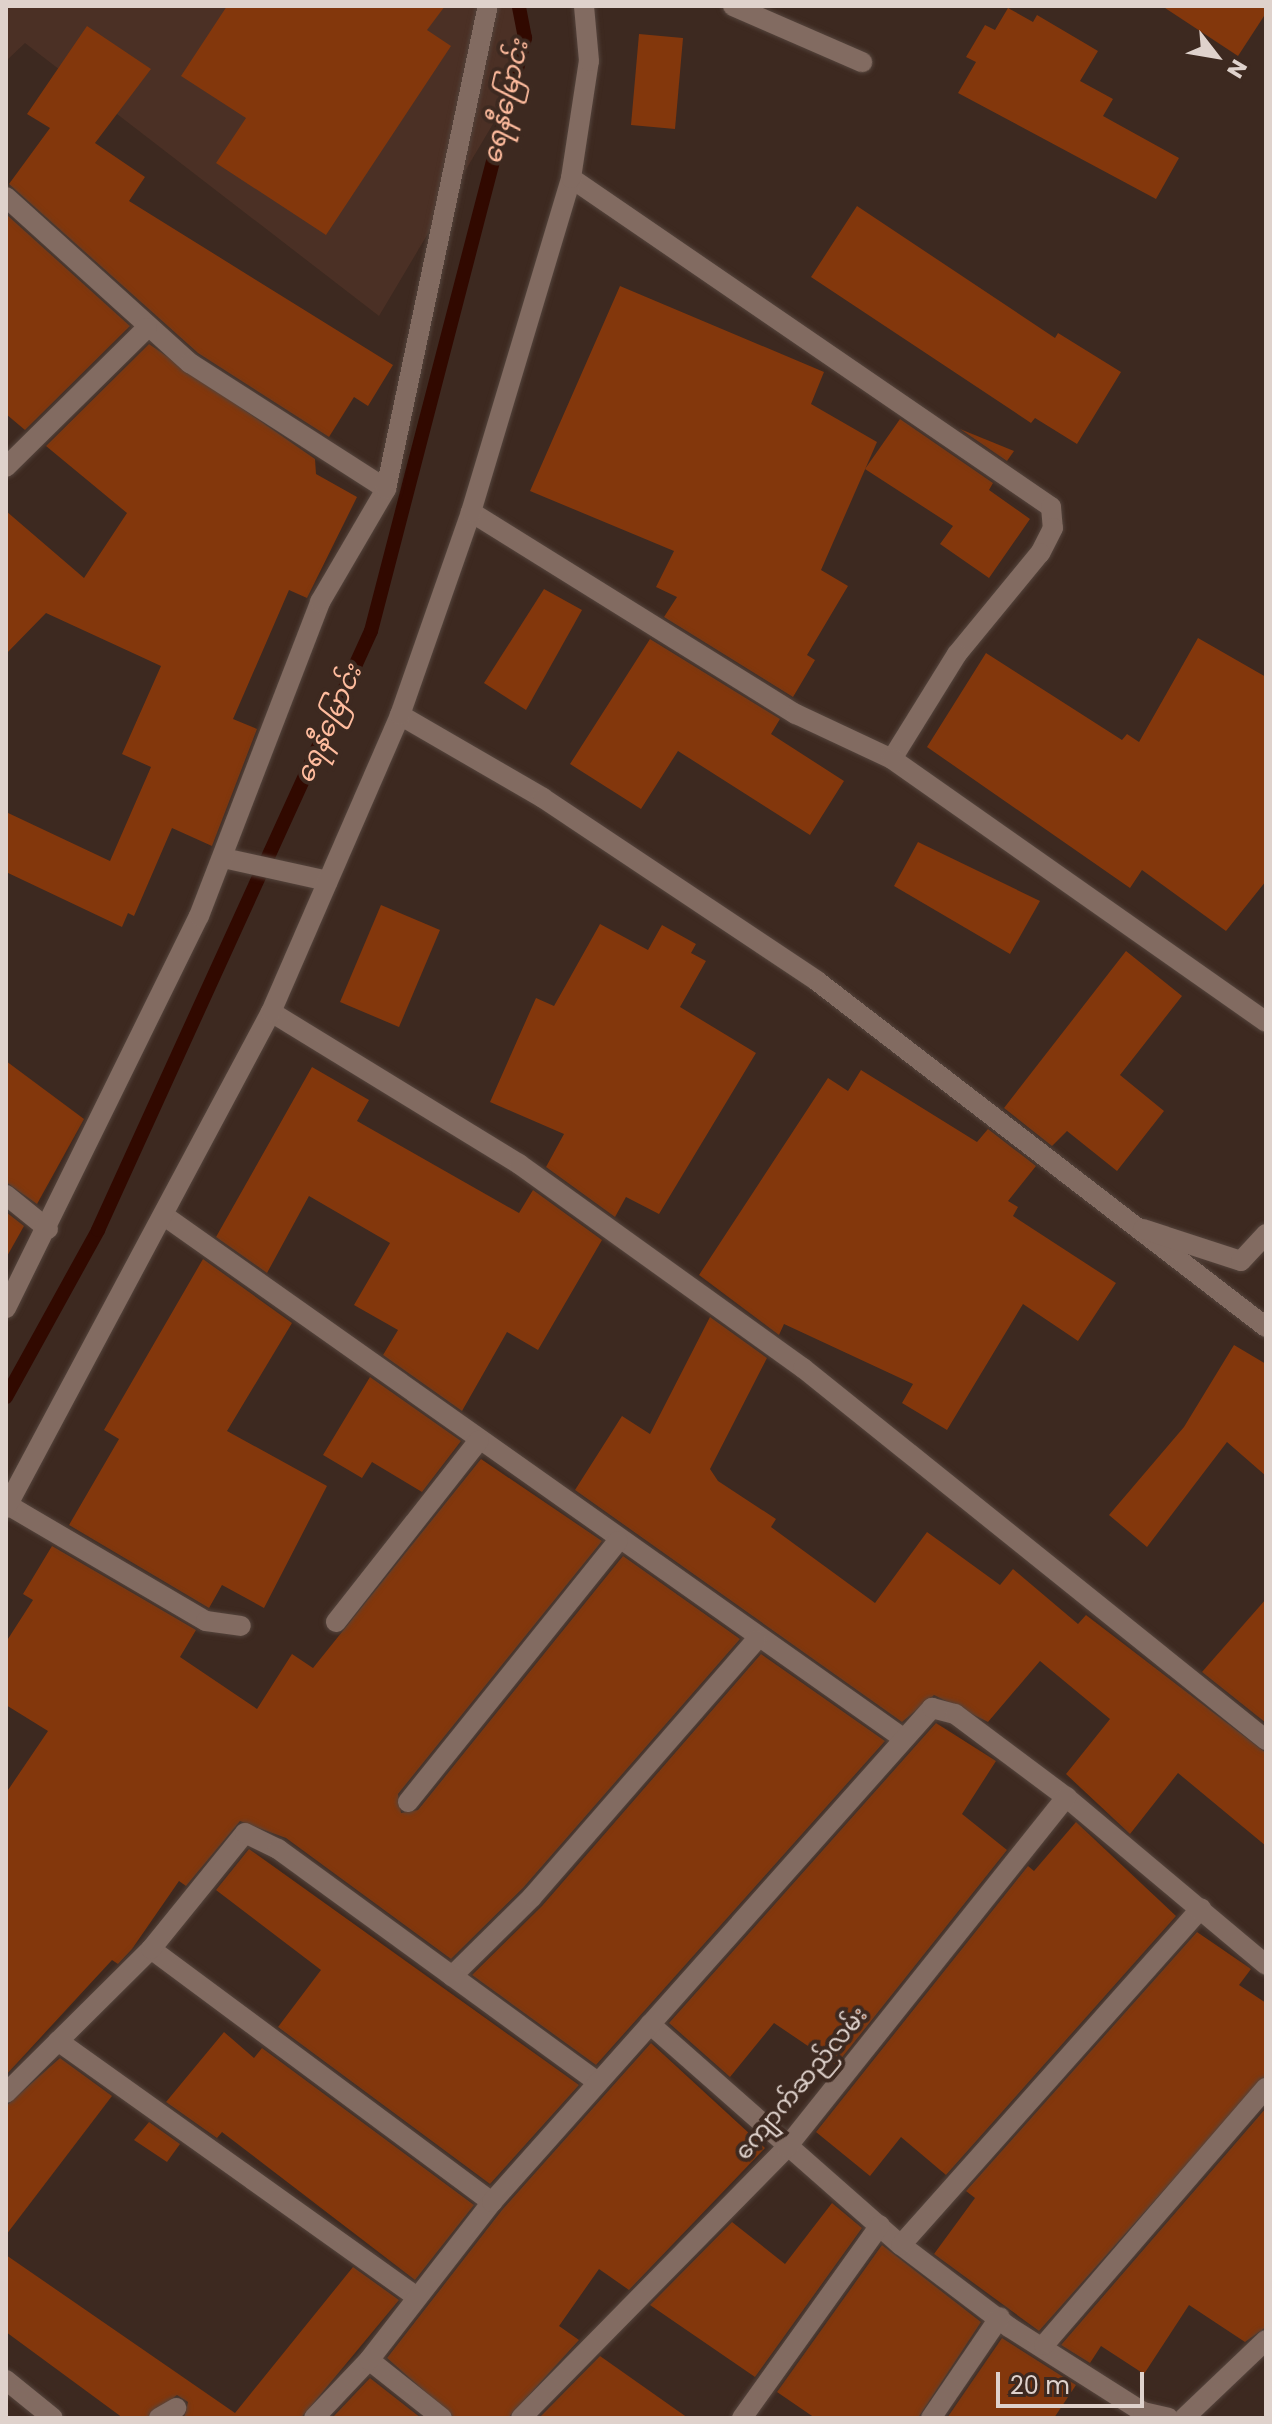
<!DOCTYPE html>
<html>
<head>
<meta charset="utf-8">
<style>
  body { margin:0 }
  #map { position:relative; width:1272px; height:2424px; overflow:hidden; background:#3d2920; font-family:Poppins,"Noto Sans Myanmar",sans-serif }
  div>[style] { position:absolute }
  .built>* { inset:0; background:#4b3025 }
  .stream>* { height:14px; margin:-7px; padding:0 7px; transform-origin:7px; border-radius:7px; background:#310900 }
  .building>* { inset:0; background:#83370c }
  .roads { filter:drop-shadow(0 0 2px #54443c) drop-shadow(0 0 2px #54443c) }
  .street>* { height:20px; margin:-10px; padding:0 10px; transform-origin:10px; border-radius:10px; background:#826b61 }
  span { translate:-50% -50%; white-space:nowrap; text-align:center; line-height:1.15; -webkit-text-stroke:8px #3d2920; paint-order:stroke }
  .street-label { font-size:24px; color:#dfd2cc }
  .water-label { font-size:26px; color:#ffbc9e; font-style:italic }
  .frame { position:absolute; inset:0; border:8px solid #dfd2cc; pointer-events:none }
  .north { position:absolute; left:1176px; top:16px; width:80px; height:80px; -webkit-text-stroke:6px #3d2920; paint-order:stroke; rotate:121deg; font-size:22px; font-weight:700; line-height:32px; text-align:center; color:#dfd2cc }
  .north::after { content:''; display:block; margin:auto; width:28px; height:36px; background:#dfd2cc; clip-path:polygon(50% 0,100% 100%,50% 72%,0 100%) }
  .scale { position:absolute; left:996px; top:2372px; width:148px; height:36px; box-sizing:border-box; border:4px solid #dfd2cc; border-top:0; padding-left:10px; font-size:24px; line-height:28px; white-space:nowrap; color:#dfd2cc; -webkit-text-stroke:6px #3d2920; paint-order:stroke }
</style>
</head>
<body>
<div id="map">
  <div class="built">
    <div style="clip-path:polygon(6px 6px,526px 6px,506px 102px,379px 316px,25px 43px,6px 61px)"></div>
  </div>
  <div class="stream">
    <div style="left:6px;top:1397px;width:191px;rotate:-61.1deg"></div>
    <div style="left:98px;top:1230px;width:658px;rotate:-65.5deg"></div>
    <div style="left:371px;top:631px;width:613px;rotate:-75.44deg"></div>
    <div style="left:525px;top:38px;width:33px;rotate:-101deg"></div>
  </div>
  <div class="building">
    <div style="clip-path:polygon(227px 6px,445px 6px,427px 30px,451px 46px,326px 235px,216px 163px,246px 118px,181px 76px)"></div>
    <div style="clip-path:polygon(1162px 6px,1266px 6px,1266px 13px,1238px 56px)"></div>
    <div style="clip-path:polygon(1008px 8px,1033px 22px,1037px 15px,1098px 51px,1080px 81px,1113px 99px,1103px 116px,1179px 158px,1156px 199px,958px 93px,976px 62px,966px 57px,985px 25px,995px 30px)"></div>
    <div style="clip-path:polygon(87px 26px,151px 69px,95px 143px,145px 177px,129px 201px,393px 365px,368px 406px,354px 397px,329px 437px,198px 353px,9px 184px,50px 128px,27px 114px)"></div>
    <div style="clip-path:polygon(639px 34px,683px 38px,675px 129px,631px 125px)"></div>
    <div style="clip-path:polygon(857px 206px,1055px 338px,1058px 333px,1121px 372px,1077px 444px,1035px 418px,1031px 423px,811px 277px)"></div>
    <div style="clip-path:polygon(6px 214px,130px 326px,25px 430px,6px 414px)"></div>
    <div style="clip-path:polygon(620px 286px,824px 372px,811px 404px,877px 442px,821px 570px,848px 586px,807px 655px,815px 660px,793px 697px,664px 617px,677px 597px,656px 587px,674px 551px,530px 491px)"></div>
    <div style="clip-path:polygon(149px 344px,315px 459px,316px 474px,357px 497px,307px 598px,289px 590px,233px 719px,257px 729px,212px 846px,172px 828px,134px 916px,128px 913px,122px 927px,6px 872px,6px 812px,110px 861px,151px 767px,122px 754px,161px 666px,46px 613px,6px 654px,6px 511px,84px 578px,127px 513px,46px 446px)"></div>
    <div style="clip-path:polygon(900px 419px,993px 483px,989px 490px,1030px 519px,989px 578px,940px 544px,953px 526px,865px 469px)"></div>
    <div style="clip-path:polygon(960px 429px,1014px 451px,1007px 461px)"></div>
    <div style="clip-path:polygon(544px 589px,582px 610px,526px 710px,484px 683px)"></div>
    <div style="clip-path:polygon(1198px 638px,1266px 677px,1266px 881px,1226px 931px,1142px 870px,1130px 888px,927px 747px,986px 653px,1122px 740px,1127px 734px,1139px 742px)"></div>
    <div style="clip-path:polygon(650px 639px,780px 719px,771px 734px,844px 781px,810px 835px,678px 751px,641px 809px,570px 764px)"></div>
    <div style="clip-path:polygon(918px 842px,1040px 901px,1010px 954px,894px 886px)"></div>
    <div style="clip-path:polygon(381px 905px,440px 930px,399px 1027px,340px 1002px)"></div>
    <div style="clip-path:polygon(600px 924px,648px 950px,662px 925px,696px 944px,691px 953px,706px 961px,680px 1007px,756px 1053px,659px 1214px,626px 1197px,615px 1217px,546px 1167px,564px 1134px,490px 1102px,536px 998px,554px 1006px)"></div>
    <div style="clip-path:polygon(1126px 951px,1182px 996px,1120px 1075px,1164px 1111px,1117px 1171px,1067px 1131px,1052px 1146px,1004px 1108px)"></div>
    <div style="clip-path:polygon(6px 1061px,84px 1119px,37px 1204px,6px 1182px)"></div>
    <div style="clip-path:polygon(312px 1067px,369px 1100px,357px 1121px,519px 1213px,533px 1190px,602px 1240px,538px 1350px,507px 1332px,462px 1411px,383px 1355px,398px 1330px,354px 1305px,390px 1243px,309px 1196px,267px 1273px,216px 1237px)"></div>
    <div style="clip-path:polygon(861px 1070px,977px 1142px,988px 1129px,1036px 1166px,1008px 1201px,1018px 1207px,1013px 1216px,1116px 1283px,1078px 1341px,1023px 1304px,947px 1430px,902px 1403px,913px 1384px,784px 1324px,779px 1335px,699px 1275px,828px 1078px,848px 1091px)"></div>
    <div style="clip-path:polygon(6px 1212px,24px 1226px,6px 1258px)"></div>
    <div style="clip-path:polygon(203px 1259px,292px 1323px,227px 1431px,327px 1486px,264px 1608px,222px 1585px,209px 1608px,69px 1525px,119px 1439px,104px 1430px)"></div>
    <div style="clip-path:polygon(710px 1317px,767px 1358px,710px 1469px,718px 1481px,776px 1519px,771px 1527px,875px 1603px,927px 1532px,1000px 1585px,1013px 1569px,1078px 1624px,1086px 1615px,1266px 1753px,1266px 1846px,1178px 1773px,1130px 1834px,1066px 1774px,1110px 1719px,1040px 1661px,988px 1722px,934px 1695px,902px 1722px,575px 1490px,622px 1416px,650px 1434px)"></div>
    <div style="clip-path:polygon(1234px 1345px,1266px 1364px,1266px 1476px,1227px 1442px,1147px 1547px,1109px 1515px,1184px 1427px)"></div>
    <div style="clip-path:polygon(370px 1377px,461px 1441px,422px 1492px,372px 1462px,362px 1478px,323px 1455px)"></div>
    <div style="clip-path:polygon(481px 1459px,602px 1541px,398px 1794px,401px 1813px,418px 1810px,623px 1556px,740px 1639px,523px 1888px,451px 1959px,286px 1838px,240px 1821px,186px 1886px,179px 1881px,132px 1949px,118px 1964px,112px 1960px,6px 2075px,6px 1793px,48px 1731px,6px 1705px,6px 1642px,33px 1600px,23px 1594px,52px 1546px,196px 1630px,180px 1657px,257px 1709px,292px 1654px,313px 1668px)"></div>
    <div style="clip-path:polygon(1266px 1599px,1266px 1723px,1202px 1672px)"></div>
    <div style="clip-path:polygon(761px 1654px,885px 1741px,596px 2065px,472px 1975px,542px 1906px)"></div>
    <div style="clip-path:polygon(936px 1723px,996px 1761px,962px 1814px,1007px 1850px,836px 2065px,774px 2023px,730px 2077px,669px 2023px)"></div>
    <div style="clip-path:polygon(1076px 1822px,1176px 1916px,946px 2175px,901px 2137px,870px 2176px,816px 2132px,1028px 1866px,1034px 1871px)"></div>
    <div style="clip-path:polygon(249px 1849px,579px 2085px,490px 2184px,278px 2027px,321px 1970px,216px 1890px)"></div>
    <div style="clip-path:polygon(1197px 1932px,1251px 1969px,1239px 1985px,1266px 2003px,1266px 2075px,1039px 2331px,934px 2254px,975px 2198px,966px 2191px)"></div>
    <div style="clip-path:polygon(224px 2032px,254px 2058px,262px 2048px,474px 2205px,415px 2280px,222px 2132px,217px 2138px,166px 2102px)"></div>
    <div style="clip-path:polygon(651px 2043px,765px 2148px,629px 2290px,599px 2269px,559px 2326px,579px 2340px,508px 2418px,455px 2418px,387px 2358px,502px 2210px)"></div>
    <div style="clip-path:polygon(60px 2058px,112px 2096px,6px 2235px,6px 2106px)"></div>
    <div style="clip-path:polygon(1266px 2108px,1266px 2327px,1245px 2342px,1189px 2305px,1144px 2374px,1101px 2346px,1090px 2363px,1061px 2345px)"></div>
    <div style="clip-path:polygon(149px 2122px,180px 2144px,167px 2162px,134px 2140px)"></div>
    <div style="clip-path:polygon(832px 2203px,862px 2228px,755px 2377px,650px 2305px,732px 2222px,785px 2264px)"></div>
    <div style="clip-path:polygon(882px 2245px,981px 2322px,918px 2418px,815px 2418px,777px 2392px)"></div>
    <div style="clip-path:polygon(6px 2255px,235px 2413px,353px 2267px,399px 2300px,301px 2418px,184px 2418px,188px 2402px,177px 2395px,146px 2418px,123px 2418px,6px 2332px)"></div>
    <div style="clip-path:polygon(1002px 2338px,1076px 2385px,1054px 2418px,947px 2418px)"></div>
    <div style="clip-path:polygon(600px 2356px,688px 2418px,539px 2418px)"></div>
    <div style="clip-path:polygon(370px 2378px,421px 2418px,332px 2418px)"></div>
  </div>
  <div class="roads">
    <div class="street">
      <div style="left:733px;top:6px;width:141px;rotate:23.5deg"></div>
      <div style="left:571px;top:178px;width:582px;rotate:34.43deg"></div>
      <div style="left:1051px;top:507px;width:21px;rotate:85deg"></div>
      <div style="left:1053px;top:528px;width:28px;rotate:117deg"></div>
      <div style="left:1040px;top:553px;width:131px;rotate:129.4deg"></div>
      <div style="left:957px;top:654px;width:123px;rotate:121.8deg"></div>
      <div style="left:6px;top:197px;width:248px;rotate:42.1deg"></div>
      <div style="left:190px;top:363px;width:233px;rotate:32.7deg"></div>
      <div style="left:6px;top:467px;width:198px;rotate:-44.6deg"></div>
      <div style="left:471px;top:512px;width:383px;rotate:31.9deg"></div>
      <div style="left:796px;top:714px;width:106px;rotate:25.1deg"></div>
      <div style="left:892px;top:759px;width:457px;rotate:35.1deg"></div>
      <div style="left:400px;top:715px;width:165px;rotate:30.1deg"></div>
      <div style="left:543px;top:798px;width:329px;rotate:33.7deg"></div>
      <div style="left:817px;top:981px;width:567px;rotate:37.62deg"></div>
      <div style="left:223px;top:858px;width:107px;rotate:12.4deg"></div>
      <div style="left:271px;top:1012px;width:291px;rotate:31.5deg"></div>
      <div style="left:519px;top:1164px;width:350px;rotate:35.7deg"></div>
      <div style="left:803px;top:1368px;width:594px;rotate:38.78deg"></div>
      <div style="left:6px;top:1195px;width:54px;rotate:39deg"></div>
      <div style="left:166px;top:1217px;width:903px;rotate:35.26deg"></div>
      <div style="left:1143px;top:1229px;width:103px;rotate:18.1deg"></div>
      <div style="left:1241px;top:1261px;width:37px;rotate:-47deg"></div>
      <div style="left:6px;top:1308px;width:437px;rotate:-63.8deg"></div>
      <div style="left:199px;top:916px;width:337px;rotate:-68.9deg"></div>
      <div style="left:320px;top:602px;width:131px;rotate:-59.7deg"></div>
      <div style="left:386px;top:489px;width:494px;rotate:-78.1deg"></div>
      <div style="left:8px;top:1505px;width:229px;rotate:30.4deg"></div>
      <div style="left:206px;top:1621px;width:35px;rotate:8deg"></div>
      <div style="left:6px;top:1508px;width:562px;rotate:-61.89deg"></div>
      <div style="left:271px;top:1012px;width:324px;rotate:-66.5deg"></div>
      <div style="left:400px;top:715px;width:215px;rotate:-70.7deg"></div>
      <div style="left:471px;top:512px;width:349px;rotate:-73.3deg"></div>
      <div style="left:571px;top:178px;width:118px;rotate:-81.3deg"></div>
      <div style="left:589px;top:61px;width:55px;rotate:-95.2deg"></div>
      <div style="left:336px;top:1622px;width:231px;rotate:-51.8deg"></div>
      <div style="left:408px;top:1802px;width:335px;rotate:-51.2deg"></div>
      <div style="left:151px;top:1949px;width:425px;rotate:36.6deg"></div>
      <div style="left:452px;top:1976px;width:112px;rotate:-44.6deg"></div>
      <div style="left:532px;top:1897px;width:341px;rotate:-48.9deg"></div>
      <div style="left:650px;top:2024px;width:334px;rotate:41.4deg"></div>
      <div style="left:901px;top:2245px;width:136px;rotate:37.2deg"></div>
      <div style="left:1009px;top:2327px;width:159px;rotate:32.4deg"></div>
      <div style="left:1143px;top:2412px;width:26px;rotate:13deg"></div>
      <div style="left:58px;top:2041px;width:441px;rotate:35.5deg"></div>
      <div style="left:6px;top:2093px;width:204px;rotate:-44.8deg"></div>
      <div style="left:151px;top:1949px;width:149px;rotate:-51deg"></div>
      <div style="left:245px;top:1833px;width:37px;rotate:26deg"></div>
      <div style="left:278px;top:1849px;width:395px;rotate:36.1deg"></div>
      <div style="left:901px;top:2245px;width:451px;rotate:-48.3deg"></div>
      <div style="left:1044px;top:2345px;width:340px;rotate:-49.2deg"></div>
      <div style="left:6px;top:2380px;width:60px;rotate:39deg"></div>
      <div style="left:159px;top:2418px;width:20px;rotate:-30deg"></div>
      <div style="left:314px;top:2418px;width:80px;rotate:-46.5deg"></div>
      <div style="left:442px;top:2418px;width:93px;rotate:-141.5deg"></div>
      <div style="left:369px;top:2360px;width:200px;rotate:-52.1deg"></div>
      <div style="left:492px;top:2202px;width:662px;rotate:-48.31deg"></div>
      <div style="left:932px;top:1708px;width:24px;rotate:15deg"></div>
      <div style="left:955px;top:1714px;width:139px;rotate:36.8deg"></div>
      <div style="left:1066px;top:1797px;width:261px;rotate:40deg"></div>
      <div style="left:521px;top:2418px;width:380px;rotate:-45.5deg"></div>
      <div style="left:787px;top:2147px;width:448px;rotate:-51.4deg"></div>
      <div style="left:742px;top:2418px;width:237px;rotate:-54.4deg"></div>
      <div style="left:931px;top:2418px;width:122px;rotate:-55.7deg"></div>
      <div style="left:1184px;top:2418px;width:113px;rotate:-43.6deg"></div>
    </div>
  </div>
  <div class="street-label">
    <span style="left:801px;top:2083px;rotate:-50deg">ကျောက်ဆည်လမ်း</span>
  </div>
  <div class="water-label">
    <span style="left:506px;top:102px;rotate:-77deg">ရေနီမြောင်း</span>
    <span style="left:329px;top:724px;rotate:-66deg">ရေနီမြောင်း</span>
  </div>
  <div class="frame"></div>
  <div class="north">N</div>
  <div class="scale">20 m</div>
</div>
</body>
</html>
